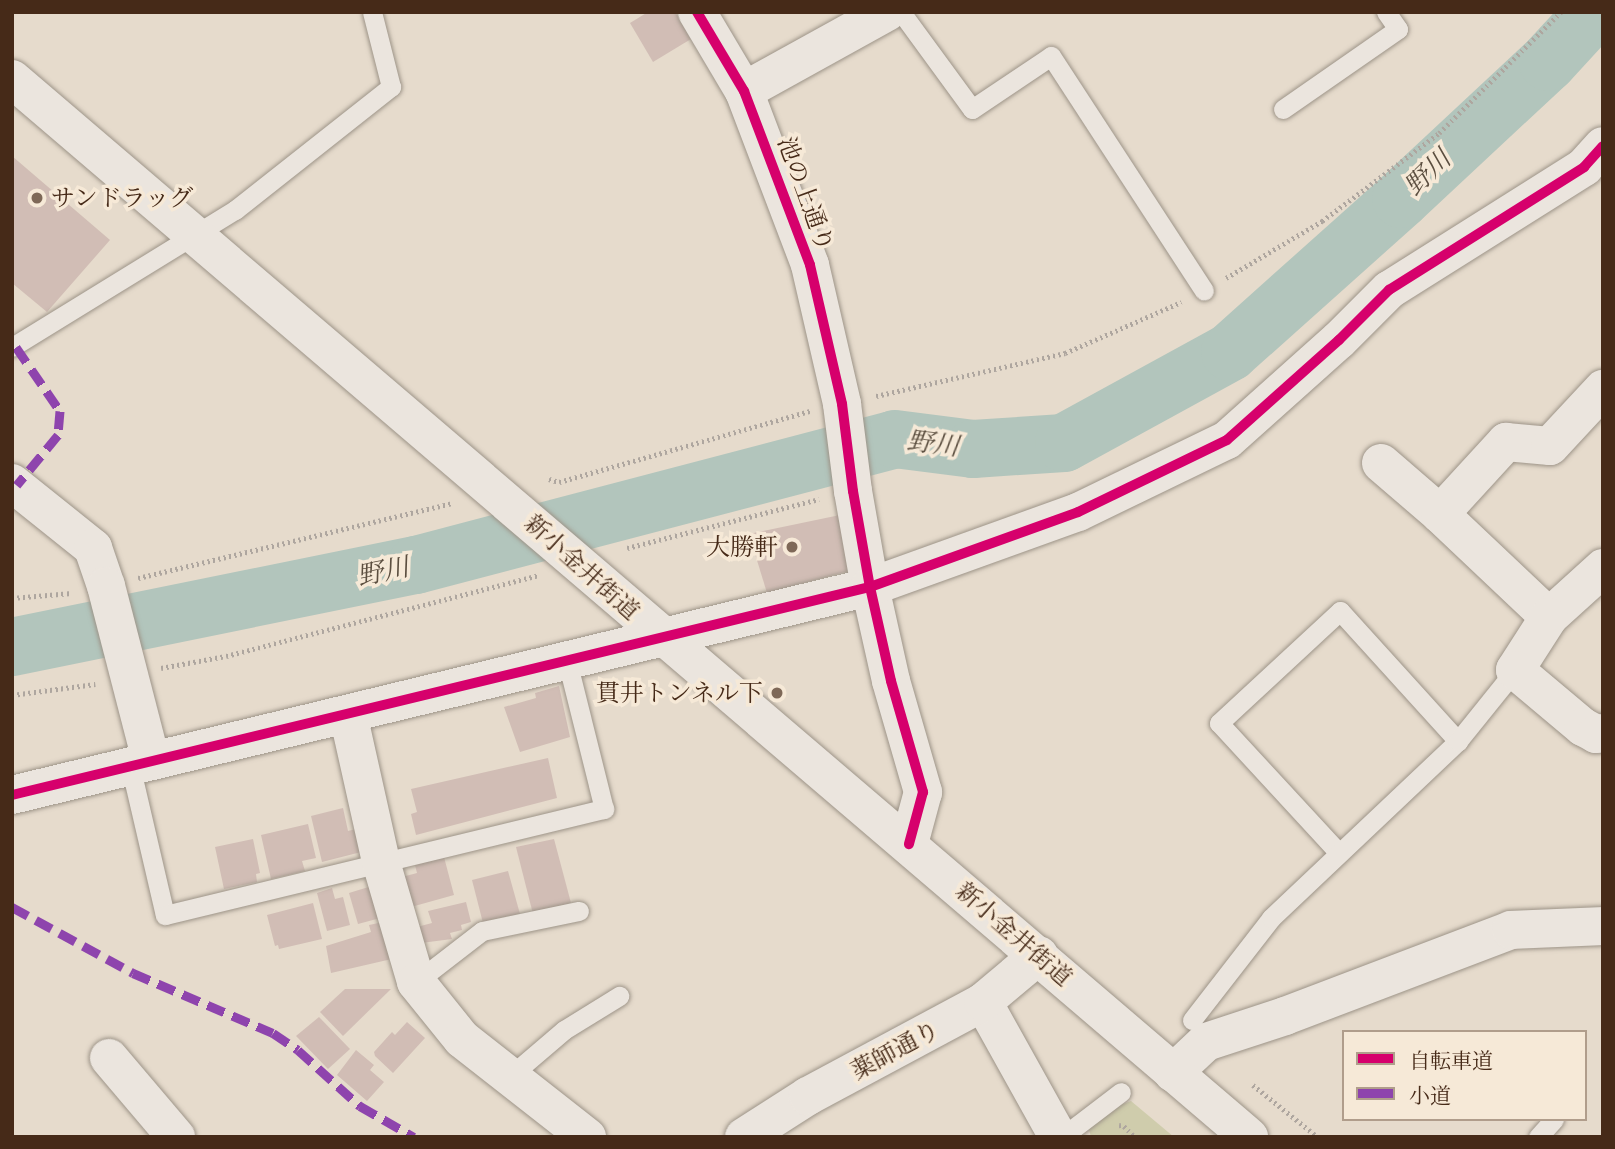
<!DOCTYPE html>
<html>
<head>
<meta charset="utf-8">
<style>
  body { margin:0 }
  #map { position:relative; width:1615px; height:1149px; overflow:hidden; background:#e6dbcc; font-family:"Libre Caslon Text","Noto Serif JP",serif }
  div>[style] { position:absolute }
  .green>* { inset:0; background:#cfccac }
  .river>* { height:58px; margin:-29px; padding:0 29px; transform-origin:29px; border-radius:29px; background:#b2c5bc }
  .building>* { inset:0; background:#d1bdb5 }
  .path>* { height:4.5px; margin-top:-2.25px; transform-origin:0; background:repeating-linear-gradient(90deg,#aea69f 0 2px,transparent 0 5.5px) }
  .roads { filter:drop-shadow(0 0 2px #9d9488) drop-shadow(0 0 2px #9d9488) }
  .service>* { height:19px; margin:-9.5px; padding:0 9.5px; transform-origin:9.5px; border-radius:9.5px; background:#ebe5de }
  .minor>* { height:38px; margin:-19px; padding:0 19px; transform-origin:19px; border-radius:19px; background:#ebe5de }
  .secondary>* { height:38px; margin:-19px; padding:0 19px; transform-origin:19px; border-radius:19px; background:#ebe5de }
  .quiet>* { height:9px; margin-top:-4.5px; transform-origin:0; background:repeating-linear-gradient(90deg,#8e44ad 0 18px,transparent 0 27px) }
  .cycleway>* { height:10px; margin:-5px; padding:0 5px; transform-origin:5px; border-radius:5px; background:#d6006c }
  .dots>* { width:19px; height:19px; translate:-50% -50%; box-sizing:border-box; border:4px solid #f6e9d7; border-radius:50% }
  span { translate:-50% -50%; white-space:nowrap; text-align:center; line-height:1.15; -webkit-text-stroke:7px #f6e9d7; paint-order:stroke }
  .street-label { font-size:24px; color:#462a18 }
  .poi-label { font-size:24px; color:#462a18 }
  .left { translate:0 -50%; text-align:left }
  .right { translate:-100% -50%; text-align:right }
  .water-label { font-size:26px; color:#5b4e3f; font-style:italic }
  .frame { position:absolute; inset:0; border:14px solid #462a18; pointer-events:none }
  .legend { position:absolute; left:1342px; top:1030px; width:245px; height:91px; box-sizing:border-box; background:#f6e9d7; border:2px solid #b09d8b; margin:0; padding:9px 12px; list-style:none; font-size:21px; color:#462a18 }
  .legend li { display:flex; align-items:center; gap:14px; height:35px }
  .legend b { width:35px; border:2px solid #b09d8b }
</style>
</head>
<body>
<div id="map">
  <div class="green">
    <div style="clip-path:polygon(1131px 1101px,1174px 1137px,1091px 1137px,1086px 1118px)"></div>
  </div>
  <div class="river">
    <div style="left:12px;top:647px;width:412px;rotate:-11.5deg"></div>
    <div style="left:416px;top:565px;width:495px;rotate:-14.7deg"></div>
    <div style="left:895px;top:439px;width:79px;rotate:7.3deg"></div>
    <div style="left:973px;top:449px;width:91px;rotate:-3.8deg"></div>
    <div style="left:1064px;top:443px;width:189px;rotate:-28.7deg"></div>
    <div style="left:1230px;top:352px;width:229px;rotate:-41.8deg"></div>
    <div style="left:1401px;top:199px;width:201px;rotate:-43deg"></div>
    <div style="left:1548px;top:62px;width:68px;rotate:-47.4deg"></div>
  </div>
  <div class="building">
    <div style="clip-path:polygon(648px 12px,675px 12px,691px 39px,653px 62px,630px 23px)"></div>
    <div style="clip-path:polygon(12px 156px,110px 240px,47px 312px,12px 283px)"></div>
    <div style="clip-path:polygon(840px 515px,852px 570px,767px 593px,749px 534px)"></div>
    <div style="clip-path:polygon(559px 686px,570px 737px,520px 752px,504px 707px,536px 698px,535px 693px)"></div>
    <div style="clip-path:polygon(548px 758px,557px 798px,416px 835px,411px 814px,417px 812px,411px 789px)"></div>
    <div style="clip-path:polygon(343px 808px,348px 831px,364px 827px,365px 851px,322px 862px,311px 816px)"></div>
    <div style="clip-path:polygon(308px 824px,316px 858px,302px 861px,305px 871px,271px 879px,261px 835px)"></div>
    <div style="clip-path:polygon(253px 839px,260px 873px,256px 874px,257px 882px,224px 889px,215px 847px)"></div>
    <div style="clip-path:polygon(554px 839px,571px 903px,533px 914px,516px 847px)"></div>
    <div style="clip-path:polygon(444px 857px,454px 895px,411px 907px,402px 877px,417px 873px,415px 865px)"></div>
    <div style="clip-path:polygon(508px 871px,520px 914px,483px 923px,472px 880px)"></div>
    <div style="clip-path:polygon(375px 885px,384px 917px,358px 924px,349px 893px)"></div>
    <div style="clip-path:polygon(332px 888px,335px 899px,343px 897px,350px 925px,327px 931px,317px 893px)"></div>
    <div style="clip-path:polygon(466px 902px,471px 922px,461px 925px,462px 930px,450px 933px,452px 939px,421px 943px,417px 927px,432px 923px,428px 911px)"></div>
    <div style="clip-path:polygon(313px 903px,322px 939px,279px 949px,278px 945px,275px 946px,267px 915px)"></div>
    <div style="clip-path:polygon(388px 921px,396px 958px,331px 973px,326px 946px,371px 932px,369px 925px)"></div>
    <div style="clip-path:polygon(345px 989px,391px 989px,343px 1036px,320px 1012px)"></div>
    <div style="clip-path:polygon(319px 1017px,350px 1049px,328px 1069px,296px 1036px)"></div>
    <div style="clip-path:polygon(407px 1022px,425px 1038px,393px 1073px,375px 1056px,374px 1052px,392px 1032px,395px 1035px)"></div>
    <div style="clip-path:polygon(356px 1050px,374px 1065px,370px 1070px,384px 1082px,367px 1101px,337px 1075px)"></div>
  </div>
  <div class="path">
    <div style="left:1226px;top:278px;width:112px;rotate:-30.7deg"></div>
    <div style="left:1322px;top:221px;width:146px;rotate:-36.9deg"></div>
    <div style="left:1439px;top:133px;width:172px;rotate:-44.8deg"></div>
    <div style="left:876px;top:396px;width:194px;rotate:-12.8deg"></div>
    <div style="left:1065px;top:353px;width:127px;rotate:-23.7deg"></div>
    <div style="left:549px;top:479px;width:10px;rotate:17deg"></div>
    <div style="left:559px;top:482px;width:261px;rotate:-15.8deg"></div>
    <div style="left:627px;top:548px;width:198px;rotate:-14.3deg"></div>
    <div style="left:138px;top:578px;width:324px;rotate:-13.4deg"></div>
    <div style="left:12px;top:598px;width:60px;rotate:-4.8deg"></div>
    <div style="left:161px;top:668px;width:66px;rotate:-10.5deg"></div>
    <div style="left:226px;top:656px;width:324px;rotate:-14.5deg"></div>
    <div style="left:12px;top:695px;width:84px;rotate:-7.5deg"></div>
    <div style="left:1253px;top:1085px;width:83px;rotate:38.7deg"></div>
    <div style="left:1119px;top:1125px;width:5px;rotate:11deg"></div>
    <div style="left:1124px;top:1126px;width:16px;rotate:45deg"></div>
  </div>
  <div class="roads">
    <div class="service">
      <div style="left:901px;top:12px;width:120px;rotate:53.8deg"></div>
      <div style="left:972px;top:109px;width:95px;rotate:-33.9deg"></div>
      <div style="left:1051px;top:56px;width:280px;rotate:56.9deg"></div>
      <div style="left:1283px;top:109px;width:140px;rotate:-34.8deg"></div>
      <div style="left:1398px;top:29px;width:21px;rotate:-125deg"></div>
      <div style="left:12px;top:347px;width:262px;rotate:-31.6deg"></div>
      <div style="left:235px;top:210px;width:199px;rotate:-38.3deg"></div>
      <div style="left:391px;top:87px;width:77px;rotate:-104.2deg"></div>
      <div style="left:130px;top:765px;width:154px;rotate:76.9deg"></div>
      <div style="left:165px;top:915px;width:452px;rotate:-13.6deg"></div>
      <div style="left:604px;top:809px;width:153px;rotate:-104deg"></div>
      <div style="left:1339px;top:853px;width:177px;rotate:-132.7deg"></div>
      <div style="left:1219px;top:723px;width:165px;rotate:-42.8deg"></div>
      <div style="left:1340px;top:611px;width:176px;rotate:47.8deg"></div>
      <div style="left:416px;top:982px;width:83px;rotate:-37.7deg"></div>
      <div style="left:482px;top:931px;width:99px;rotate:-11.7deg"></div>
      <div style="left:1192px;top:1020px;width:129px;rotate:-52.2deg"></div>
      <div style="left:1271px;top:918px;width:257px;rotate:-43.4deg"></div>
      <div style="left:1458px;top:741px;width:91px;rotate:-51.2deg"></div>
      <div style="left:509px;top:1077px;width:72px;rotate:-40.5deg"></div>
      <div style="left:564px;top:1030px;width:65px;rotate:-31.7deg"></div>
      <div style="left:1062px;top:1137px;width:74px;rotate:-37.3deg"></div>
      <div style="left:1538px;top:1137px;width:24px;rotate:-48deg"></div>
    </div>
    <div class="minor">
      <div style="left:697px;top:12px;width:92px;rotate:59.3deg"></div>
      <div style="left:744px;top:91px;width:186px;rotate:69.2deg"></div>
      <div style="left:810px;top:265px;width:143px;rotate:77deg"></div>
      <div style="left:842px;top:404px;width:88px;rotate:82.8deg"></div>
      <div style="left:853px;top:491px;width:97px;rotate:80deg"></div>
      <div style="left:870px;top:587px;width:96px;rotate:77.4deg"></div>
      <div style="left:891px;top:681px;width:116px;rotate:73.9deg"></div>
      <div style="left:923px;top:792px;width:54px;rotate:105.1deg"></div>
      <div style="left:744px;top:91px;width:163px;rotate:-28.9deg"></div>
      <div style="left:1381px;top:463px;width:78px;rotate:40.8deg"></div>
      <div style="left:1440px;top:514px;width:150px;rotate:43.4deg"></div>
      <div style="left:12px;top:483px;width:104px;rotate:38.7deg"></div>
      <div style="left:93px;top:548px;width:40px;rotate:71.1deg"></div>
      <div style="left:106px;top:586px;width:180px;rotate:75.5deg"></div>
      <div style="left:1440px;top:514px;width:98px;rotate:-47.5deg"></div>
      <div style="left:1506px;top:442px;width:44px;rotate:5.2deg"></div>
      <div style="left:1550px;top:446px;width:78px;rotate:-47.1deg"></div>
      <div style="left:1603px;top:568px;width:73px;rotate:137.8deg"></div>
      <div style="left:1549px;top:617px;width:63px;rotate:122.7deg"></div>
      <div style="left:1515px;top:670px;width:89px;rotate:40deg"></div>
      <div style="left:1583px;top:727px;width:15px;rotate:28deg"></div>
      <div style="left:1596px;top:734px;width:7px;rotate:-8deg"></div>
      <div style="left:348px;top:714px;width:152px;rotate:77.4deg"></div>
      <div style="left:381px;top:862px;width:125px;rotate:73.7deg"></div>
      <div style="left:416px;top:982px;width:73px;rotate:51.1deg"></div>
      <div style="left:462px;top:1039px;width:159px;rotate:38.1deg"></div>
      <div style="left:12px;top:795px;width:883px;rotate:-13.63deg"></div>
      <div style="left:870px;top:587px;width:221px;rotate:-19.8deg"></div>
      <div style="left:1078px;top:512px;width:165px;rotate:-25.8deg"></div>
      <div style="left:1227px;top:440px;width:150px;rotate:-41.8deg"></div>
      <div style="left:1339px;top:340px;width:71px;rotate:-45deg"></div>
      <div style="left:1389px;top:290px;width:231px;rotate:-32.2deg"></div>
      <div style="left:1584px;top:167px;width:28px;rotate:-48deg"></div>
      <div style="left:983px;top:1002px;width:154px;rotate:60.9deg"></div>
      <div style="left:109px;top:1058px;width:104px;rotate:49.7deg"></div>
      <div style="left:1173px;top:1073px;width:45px;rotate:-43.2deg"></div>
      <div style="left:1206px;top:1042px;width:83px;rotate:-18.2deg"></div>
      <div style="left:1285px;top:1016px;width:242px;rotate:-20.8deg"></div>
      <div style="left:1511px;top:930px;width:92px;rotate:-2.5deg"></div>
      <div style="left:744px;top:1137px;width:76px;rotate:-32.6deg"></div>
      <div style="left:808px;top:1096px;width:199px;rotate:-28.2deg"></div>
      <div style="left:983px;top:1002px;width:73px;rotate:-40deg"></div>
    </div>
    <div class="secondary">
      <div style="left:12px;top:79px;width:1628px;rotate:40.54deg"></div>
    </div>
  </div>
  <div class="quiet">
    <div style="left:16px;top:347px;width:78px;rotate:55.5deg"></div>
    <div style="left:60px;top:411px;width:24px;rotate:95deg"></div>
    <div style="left:58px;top:435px;width:65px;rotate:129.4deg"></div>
    <div style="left:12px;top:907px;width:138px;rotate:28.6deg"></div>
    <div style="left:133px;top:973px;width:152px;rotate:23.2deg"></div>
    <div style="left:273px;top:1033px;width:30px;rotate:34deg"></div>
    <div style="left:298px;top:1050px;width:84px;rotate:42.1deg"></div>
    <div style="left:360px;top:1106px;width:62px;rotate:29.9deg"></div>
  </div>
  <div class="cycleway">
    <div style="left:697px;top:12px;width:92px;rotate:59.3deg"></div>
    <div style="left:744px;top:91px;width:186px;rotate:69.2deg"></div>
    <div style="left:810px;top:265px;width:143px;rotate:77deg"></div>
    <div style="left:842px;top:404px;width:88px;rotate:82.8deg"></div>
    <div style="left:853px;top:491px;width:97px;rotate:80deg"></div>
    <div style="left:870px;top:587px;width:96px;rotate:77.4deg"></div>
    <div style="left:891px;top:681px;width:116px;rotate:73.9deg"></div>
    <div style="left:923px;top:792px;width:54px;rotate:105.1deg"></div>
    <div style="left:12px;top:795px;width:883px;rotate:-13.63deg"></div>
    <div style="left:870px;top:587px;width:221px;rotate:-19.8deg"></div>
    <div style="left:1078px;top:512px;width:165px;rotate:-25.8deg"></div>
    <div style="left:1227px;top:440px;width:150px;rotate:-41.8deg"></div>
    <div style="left:1339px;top:340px;width:71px;rotate:-45deg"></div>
    <div style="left:1389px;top:290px;width:231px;rotate:-32.2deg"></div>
    <div style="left:1584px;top:167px;width:28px;rotate:-48deg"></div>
  </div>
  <div class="dots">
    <div style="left:37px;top:198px;background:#7e6857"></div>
    <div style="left:792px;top:547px;background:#7e6857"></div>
    <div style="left:777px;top:693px;background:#7e6857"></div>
  </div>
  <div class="street-label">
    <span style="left:806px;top:194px;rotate:70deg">池の上通り</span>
    <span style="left:582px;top:567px;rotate:42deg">新小金井街道</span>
    <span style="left:1014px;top:934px;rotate:41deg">新小金井街道</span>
    <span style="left:895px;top:1050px;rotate:-28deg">薬師通り</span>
  </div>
  <div class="poi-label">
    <span class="left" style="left:51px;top:198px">サンドラッグ</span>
    <span class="right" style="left:778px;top:547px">大勝軒</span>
    <span class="right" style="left:763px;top:693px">貫井トンネル下</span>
  </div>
  <div class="water-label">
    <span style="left:1428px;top:173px;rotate:-44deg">野川</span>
    <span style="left:933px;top:444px;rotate:7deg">野川</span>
    <span style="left:383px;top:572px;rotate:-12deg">野川</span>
  </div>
  <div class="frame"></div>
  <ul class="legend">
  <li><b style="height:9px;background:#d6006c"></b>自転車道</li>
  <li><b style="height:9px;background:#8e44ad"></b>小道</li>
  </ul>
</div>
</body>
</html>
